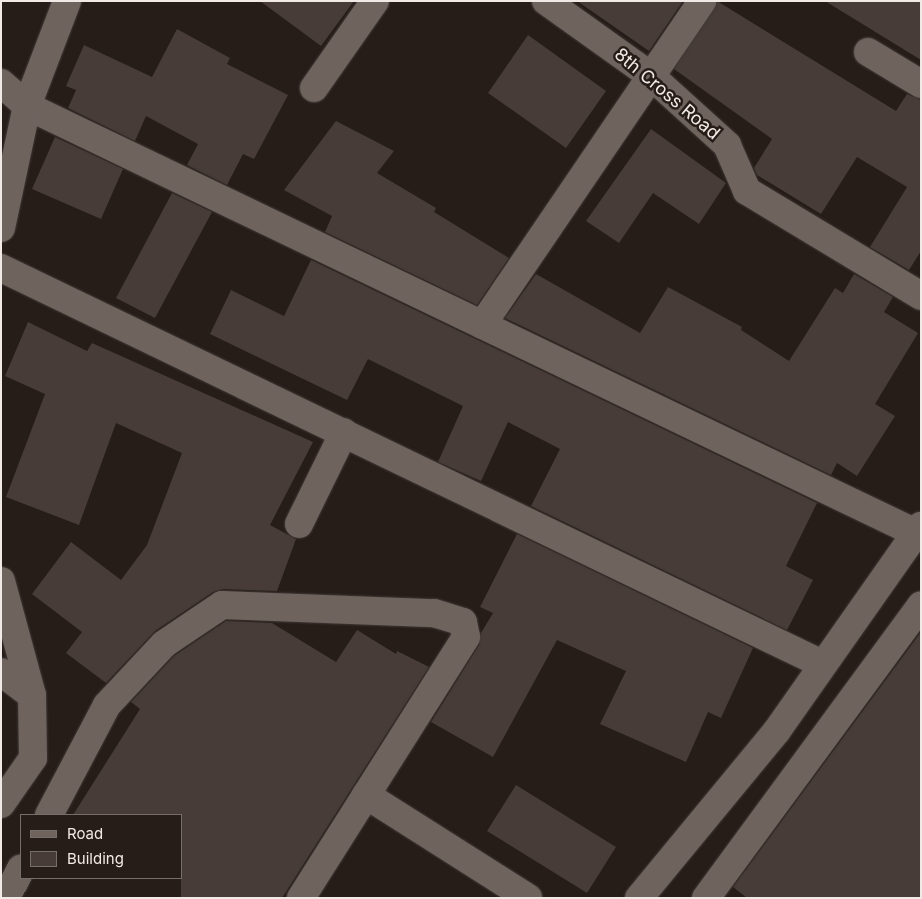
<!DOCTYPE html>
<html>
<head>
<meta charset="utf-8">
<style>
  body { margin:0 }
  #map { position:relative; width:922px; height:899px; overflow:hidden; background:#261c18; font-family:Inter,sans-serif }
  div>[style] { position:absolute }
  .building>* { inset:0; background:#473c38 }
  .roads { filter:drop-shadow(0 0 1px #403936) drop-shadow(0 0 1px #403936) }
  .minor>* { height:28px; margin:-14px; padding:0 14px; transform-origin:14px; border-radius:14px; background:#6f635e }
  span { translate:-50% -50%; white-space:nowrap; text-align:center; line-height:1.15; -webkit-text-stroke:5px #261c18; paint-order:stroke }
  .street-label { font-size:18px; color:#f0e9e6 }
  .frame { position:absolute; inset:0; border:2px solid #f0e9e6; pointer-events:none }
  .legend { position:absolute; left:20px; top:814px; width:162px; height:65px; box-sizing:border-box; background:#261c18; border:1px solid #776e6a; margin:0; padding:6px 9px; list-style:none; font-size:15px; color:#f0e9e6 }
  .legend li { display:flex; align-items:center; gap:10px; height:25px }
  .legend b { width:25px; border:1px solid #776e6a }
</style>
</head>
<body>
<div id="map">
  <div class="building">
    <div style="clip-path:polygon(260px 1px,354px 1px,321px 46px)"></div>
    <div style="clip-path:polygon(577px 1px,683px 1px,649px 51px)"></div>
    <div style="clip-path:polygon(717px 1px,896px 111px,907px 94px,921px 100px,921px 251px,909px 270px,870px 247px,907px 187px,857px 157px,821px 214px,757px 175px,754px 168px,772px 139px,674px 69px)"></div>
    <div style="clip-path:polygon(825px 1px,921px 1px,921px 60px)"></div>
    <div style="clip-path:polygon(177px 29px,230px 58px,227px 64px,288px 95px,254px 159px,243px 154px,227px 185px,187px 165px,198px 144px,146px 116px,135px 141px,68px 108px,76px 90px,66px 86px,84px 45px,152px 77px)"></div>
    <div style="clip-path:polygon(528px 35px,606px 91px,566px 148px,488px 93px)"></div>
    <div style="clip-path:polygon(336px 121px,394px 151px,377px 173px,436px 208px,434px 212px,509px 258px,477px 305px,325px 232px,332px 216px,284px 190px)"></div>
    <div style="clip-path:polygon(651px 129px,726px 183px,699px 224px,653px 193px,619px 243px,586px 221px)"></div>
    <div style="clip-path:polygon(55px 137px,123px 169px,101px 219px,32px 189px)"></div>
    <div style="clip-path:polygon(172px 193px,212px 212px,155px 318px,116px 298px)"></div>
    <div style="clip-path:polygon(311px 260px,817px 503px,786px 566px,813px 580px,787px 630px,531px 506px,560px 449px,508px 422px,481px 481px,438px 462px,463px 406px,368px 359px,347px 400px,210px 334px,231px 290px,284px 316px)"></div>
    <div style="clip-path:polygon(536px 274px,640px 333px,668px 287px,742px 327px,741px 330px,789px 361px,835px 288px,843px 293px,854px 274px,893px 297px,884px 312px,918px 333px,875px 404px,895px 416px,857px 476px,837px 463px,831px 475px,505px 318px)"></div>
    <div style="clip-path:polygon(28px 322px,87px 351px,92px 343px,313px 442px,270px 525px,296px 539px,277px 591px,223px 589px,213px 592px,155px 631px,106px 683px,66px 653px,82px 632px,32px 594px,71px 542px,121px 580px,147px 545px,182px 453px,116px 423px,79px 525px,6px 497px,45px 394px,5px 376px)"></div>
    <div style="clip-path:polygon(517px 534px,753px 648px,721px 718px,708px 712px,686px 762px,600px 724px,626px 671px,557px 640px,493px 757px,431px 722px,479px 645px,481px 633px,493px 613px,480px 607px)"></div>
    <div style="clip-path:polygon(226px 621px,272px 623px,336px 662px,357px 630px,396px 654px,397px 651px,429px 667px,282px 898px,181px 898px,181px 815px,73px 815px,140px 709px,131px 702px,174px 656px)"></div>
    <div style="clip-path:polygon(921px 632px,921px 898px,747px 898px,733px 887px)"></div>
    <div style="clip-path:polygon(516px 785px,616px 847px,587px 893px,487px 831px)"></div>
  </div>
  <div class="roads">
    <div class="minor">
      <div style="left:546px;top:1px;width:129px;rotate:35.5deg"></div>
      <div style="left:651px;top:76px;width:103px;rotate:42.2deg"></div>
      <div style="left:727px;top:145px;width:50px;rotate:66.5deg"></div>
      <div style="left:747px;top:191px;width:203px;rotate:31.1deg"></div>
      <div style="left:868px;top:52px;width:62px;rotate:31.1deg"></div>
      <div style="left:1px;top:83px;width:35px;rotate:41deg"></div>
      <div style="left:27px;top:106px;width:986px;rotate:25.66deg"></div>
      <div style="left:314px;top:88px;width:106px;rotate:-55deg"></div>
      <div style="left:1px;top:228px;width:125px;rotate:-78deg"></div>
      <div style="left:27px;top:106px;width:112px;rotate:-69.1deg"></div>
      <div style="left:1px;top:268px;width:912px;rotate:25.75deg"></div>
      <div style="left:482px;top:325px;width:392px;rotate:-55.8deg"></div>
      <div style="left:299px;top:524px;width:102px;rotate:-63.9deg"></div>
      <div style="left:1px;top:581px;width:118px;rotate:74.8deg"></div>
      <div style="left:32px;top:695px;width:63px;rotate:89.1deg"></div>
      <div style="left:33px;top:758px;width:56px;rotate:124.8deg"></div>
      <div style="left:1px;top:672px;width:39px;rotate:37deg"></div>
      <div style="left:366px;top:795px;width:192px;rotate:32.4deg"></div>
      <div style="left:49px;top:815px;width:124px;rotate:-62.2deg"></div>
      <div style="left:107px;top:705px;width:83px;rotate:-46.9deg"></div>
      <div style="left:164px;top:644px;width:70px;rotate:-33.9deg"></div>
      <div style="left:222px;top:605px;width:212px;rotate:2.2deg"></div>
      <div style="left:434px;top:613px;width:30px;rotate:17deg"></div>
      <div style="left:463px;top:622px;width:15px;rotate:79deg"></div>
      <div style="left:466px;top:637px;width:309px;rotate:122.3deg"></div>
      <div style="left:6px;top:898px;width:33px;rotate:-63deg"></div>
      <div style="left:639px;top:898px;width:215px;rotate:-50.5deg"></div>
      <div style="left:776px;top:732px;width:252px;rotate:-54.9deg"></div>
      <div style="left:706px;top:898px;width:363px;rotate:-53.7deg"></div>
    </div>
  </div>
  <div class="street-label">
    <span style="left:667px;top:94px;rotate:40deg">8th Cross Road</span>
  </div>
  <div class="frame"></div>
  <ul class="legend">
  <li><b style="height:6px;background:#6f635e"></b>Road</li>
  <li><b style="height:14px;background:#473c38"></b>Building</li>
  </ul>
</div>
</body>
</html>
